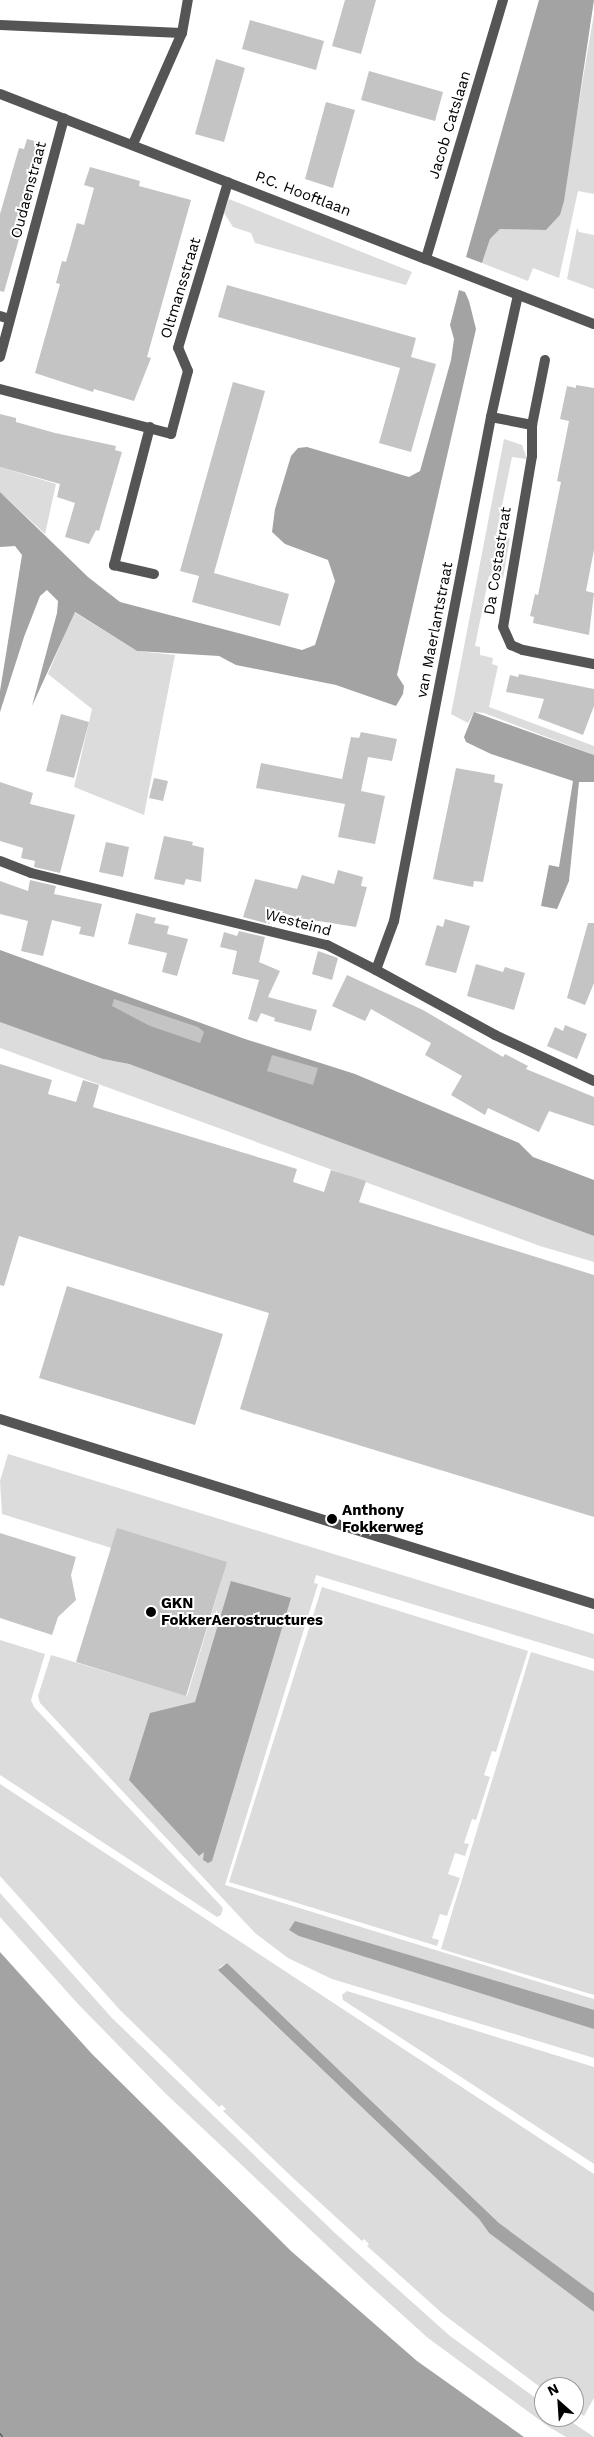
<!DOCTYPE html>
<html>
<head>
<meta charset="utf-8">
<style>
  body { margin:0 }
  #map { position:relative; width:594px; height:2437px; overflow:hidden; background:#fff; font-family:"Work Sans",sans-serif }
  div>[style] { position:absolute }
  .green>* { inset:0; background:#dcdcdc }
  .water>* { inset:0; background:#a3a3a3 }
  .ferry>* { height:1px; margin-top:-0.5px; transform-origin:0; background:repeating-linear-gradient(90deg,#444 0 6px,transparent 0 11px) }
  .building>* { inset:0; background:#c4c4c4 }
  .minor>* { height:10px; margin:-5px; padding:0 5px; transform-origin:5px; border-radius:5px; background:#555 }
  .tertiary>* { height:10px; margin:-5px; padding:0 5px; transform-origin:5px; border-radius:5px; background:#555 }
  .dots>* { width:14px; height:14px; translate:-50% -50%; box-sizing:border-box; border:2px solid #fff; border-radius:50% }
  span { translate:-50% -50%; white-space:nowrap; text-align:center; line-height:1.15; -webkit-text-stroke:4px #fff; paint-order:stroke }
  .street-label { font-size:15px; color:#000 }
  .poi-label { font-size:15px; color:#000; font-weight:700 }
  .left { translate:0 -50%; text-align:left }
  .north { position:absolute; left:534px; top:2377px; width:50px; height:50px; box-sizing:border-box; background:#fff; border:1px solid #999; border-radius:50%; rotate:334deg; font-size:14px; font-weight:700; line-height:20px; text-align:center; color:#000 }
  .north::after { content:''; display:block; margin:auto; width:18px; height:22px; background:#000; clip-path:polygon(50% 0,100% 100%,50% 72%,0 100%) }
</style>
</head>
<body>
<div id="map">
  <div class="green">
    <div style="clip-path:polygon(594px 13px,594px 194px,578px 191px,559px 278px,533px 268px,528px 281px,482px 263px,490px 239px,500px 229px,546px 230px,560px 215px)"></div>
    <div style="clip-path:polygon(229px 199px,402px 268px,412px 272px,406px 285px,255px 243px,251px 233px,233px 227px,224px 213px)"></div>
    <div style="clip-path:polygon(577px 228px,579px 232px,594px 235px,594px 289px,567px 279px)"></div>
    <div style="clip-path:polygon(504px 439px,522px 445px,527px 459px,512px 457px,496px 535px,510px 538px,503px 578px,489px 576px,475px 646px,480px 647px,480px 655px,493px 658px,492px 664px,498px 666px,489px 707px,594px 746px,594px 755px,484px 713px,474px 712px,468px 723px,451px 714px)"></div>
    <div style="clip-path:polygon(0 467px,56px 484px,45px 534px,0 492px)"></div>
    <div style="clip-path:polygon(74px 612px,137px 651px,175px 655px,144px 815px,74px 787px,92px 709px,48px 674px)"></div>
    <div style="clip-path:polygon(0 1021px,103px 1059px,129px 1064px,594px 1236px,594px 1262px,540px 1246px,0 1048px)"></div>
    <div style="clip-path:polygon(8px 1454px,594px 1634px,594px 1659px,316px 1575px,314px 1583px,318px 1584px,225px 1885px,594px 1999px,594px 2058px,332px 1979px,288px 1958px,255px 1933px,40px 1703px,38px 1696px,51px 1655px,187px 1696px,221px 1582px,2px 1514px,0 1481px)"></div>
    <div style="clip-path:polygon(322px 1587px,528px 1651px,496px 1752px,492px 1751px,484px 1775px,490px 1777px,476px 1820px,472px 1819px,464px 1843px,469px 1844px,465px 1856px,455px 1853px,448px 1874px,460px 1878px,447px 1916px,440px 1914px,432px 1938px,439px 1940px,437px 1946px,229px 1882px)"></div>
    <div style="clip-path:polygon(0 1640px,45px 1654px,31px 1700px,34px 1707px,223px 1908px,221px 1915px,217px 1917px,0 1775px)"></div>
    <div style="clip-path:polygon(531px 1652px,594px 1671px,594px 1995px,441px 1949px)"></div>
    <div style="clip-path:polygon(0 1784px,594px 2174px,594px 2293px,499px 2223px,227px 1963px,220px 1967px,219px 1970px,479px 2219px,489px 2233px,594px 2312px,594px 2398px,584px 2416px,574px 2410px,574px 2387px,544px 2387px,544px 2390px,443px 2314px,367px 2246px,369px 2244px,364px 2239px,362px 2241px,293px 2178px,223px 2111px,226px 2109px,222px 2105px,219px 2107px,120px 2010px,0 1876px)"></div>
    <div style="clip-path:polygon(0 1893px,112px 2018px,336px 2234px,450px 2336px,544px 2404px,544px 2417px,564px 2417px,594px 2437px,566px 2437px,549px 2427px,428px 2338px,368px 2284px,165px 2093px,78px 2004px,0 1917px)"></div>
    <div style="clip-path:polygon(347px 1991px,594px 2067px,594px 2164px,343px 2000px,342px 1995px)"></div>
  </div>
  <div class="water">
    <div style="clip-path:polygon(539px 0,594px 0,564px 201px,560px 215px,546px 230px,500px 229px,490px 239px,482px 263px,466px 257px)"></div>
    <div style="clip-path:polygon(459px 290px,465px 292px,469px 301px,476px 329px,397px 675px,404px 686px,403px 694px,396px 706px,336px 685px,236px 665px,219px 656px,137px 651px,75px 612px,32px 706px,57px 613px,58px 601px,47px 590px,40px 596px,24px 637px,0 712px,0 691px,22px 555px,15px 546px,0 547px,0 492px,88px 577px,120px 602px,302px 650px,315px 645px,335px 581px,328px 560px,285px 544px,272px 532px,275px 509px,291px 456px,298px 448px,307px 447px,409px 477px,420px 471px,451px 360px,454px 339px,450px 325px)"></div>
    <div style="clip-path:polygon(474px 712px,594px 755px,594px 782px,579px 782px,569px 881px,557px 909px,541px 906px,549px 865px,559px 867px,573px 781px,491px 754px,466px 742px,464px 737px)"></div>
    <div style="clip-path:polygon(0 950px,245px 1039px,355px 1074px,519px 1143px,533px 1157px,594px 1180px,594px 1236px,129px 1064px,103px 1059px,0 1022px)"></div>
    <div style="clip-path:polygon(231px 1581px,291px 1598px,212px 1861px,208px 1863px,203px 1860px,204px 1852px,199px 1856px,129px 1780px,150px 1713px,195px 1702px)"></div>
    <div style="clip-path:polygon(295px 1921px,594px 2010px,594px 2029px,299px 1936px,289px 1930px)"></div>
    <div style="clip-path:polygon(0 1952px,92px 2054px,291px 2251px,417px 2361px,524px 2437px,0 2437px)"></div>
    <div style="clip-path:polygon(227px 1963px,499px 2223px,594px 2293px,594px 2312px,489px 2233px,479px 2219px,218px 1970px)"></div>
  </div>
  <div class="ferry">
    <div style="left:0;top:2433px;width:5px;rotate:53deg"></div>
  </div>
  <div class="building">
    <div style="clip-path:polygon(345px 0,376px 0,361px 54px,332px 46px)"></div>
    <div style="clip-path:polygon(250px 20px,324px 41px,316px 70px,242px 49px)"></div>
    <div style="clip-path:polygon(216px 59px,245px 68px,224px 142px,195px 134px)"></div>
    <div style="clip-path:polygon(369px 71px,443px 92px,435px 121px,361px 100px)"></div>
    <div style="clip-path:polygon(326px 102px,355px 110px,333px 188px,305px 179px)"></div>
    <div style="clip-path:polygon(27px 139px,46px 144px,4px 292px,0 291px,0 214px,19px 148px,24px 149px)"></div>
    <div style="clip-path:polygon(90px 167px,140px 181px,139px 186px,191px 200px,147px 357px,151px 358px,134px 401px,94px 389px,93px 392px,35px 373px,60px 284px,56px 283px,62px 261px,66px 262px,77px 223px,84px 225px,94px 188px,84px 185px)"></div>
    <div style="clip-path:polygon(227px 285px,416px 338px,411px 357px,436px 364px,411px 452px,379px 443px,400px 368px,218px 317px)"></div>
    <div style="clip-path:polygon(233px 382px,265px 391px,214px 573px,289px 594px,280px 626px,192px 602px,199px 576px,180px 571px)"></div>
    <div style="clip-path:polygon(576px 385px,594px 388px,594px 550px,586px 591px,594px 593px,589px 635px,533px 623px,534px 617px,530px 616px,535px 594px,538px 595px,561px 482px,557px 481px,569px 421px,560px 419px,567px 386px,576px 388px)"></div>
    <div style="clip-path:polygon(0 414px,16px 418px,16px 422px,55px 433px,116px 446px,115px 450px,122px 452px,99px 531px,96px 530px,89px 544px,65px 537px,75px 503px,57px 497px,60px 484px,0 467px)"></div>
    <div style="clip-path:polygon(519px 674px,594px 689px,594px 706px,583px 735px,538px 718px,544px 699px,506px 692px,510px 675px,518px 677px)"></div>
    <div style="clip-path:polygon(61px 714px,89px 722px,74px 778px,46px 771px)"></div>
    <div style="clip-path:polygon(361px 732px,397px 739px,392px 761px,368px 757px,361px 791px,385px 796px,375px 844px,338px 837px,345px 804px,256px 788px,261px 763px,342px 779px,351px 737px,359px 738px)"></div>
    <div style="clip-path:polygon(456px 768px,495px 775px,494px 782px,503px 784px,483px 882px,474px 881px,473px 887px,433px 879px)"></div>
    <div style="clip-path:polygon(154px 778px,168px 781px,163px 801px,149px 798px)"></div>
    <div style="clip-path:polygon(0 782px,33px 793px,30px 804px,75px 815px,60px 873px,34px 867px,35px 861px,21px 858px,23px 848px,0 841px)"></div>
    <div style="clip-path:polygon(164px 836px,193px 842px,192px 845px,204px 848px,201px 882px,186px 879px,184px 885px,154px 879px)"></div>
    <div style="clip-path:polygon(106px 842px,129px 847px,123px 877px,99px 872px)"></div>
    <div style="clip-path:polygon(338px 870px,363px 877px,361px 886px,367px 887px,356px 927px,299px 918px,273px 910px,269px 924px,243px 917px,255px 879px,297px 889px,302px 875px,334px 884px)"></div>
    <div style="clip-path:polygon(30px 880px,56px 886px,54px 894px,102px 904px,94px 937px,79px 934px,81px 927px,52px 920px,43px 956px,21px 951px,28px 921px,0 914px,0 881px,28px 891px)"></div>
    <div style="clip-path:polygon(136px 913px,156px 918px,154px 923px,169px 926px,167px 934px,188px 939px,177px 976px,162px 972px,167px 953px,128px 944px)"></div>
    <div style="clip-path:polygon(445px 919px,470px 926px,456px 973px,425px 965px,437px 925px,443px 927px)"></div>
    <div style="clip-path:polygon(588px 923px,594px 923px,594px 983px,585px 1005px,567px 998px)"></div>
    <div style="clip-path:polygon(239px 931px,265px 937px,259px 962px,280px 971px,268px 997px,317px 1010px,311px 1031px,274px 1021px,275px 1018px,261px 1013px,257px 1022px,248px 1019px,259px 980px,232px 974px,237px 951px,220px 947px,224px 932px,237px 936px)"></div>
    <div style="clip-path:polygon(318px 951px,338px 958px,332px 980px,312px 974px)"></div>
    <div style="clip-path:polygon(476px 964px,503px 972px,505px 967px,525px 973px,514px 1010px,467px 996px)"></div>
    <div style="clip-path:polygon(347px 975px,423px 1010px,503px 1057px,505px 1054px,528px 1066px,526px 1069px,594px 1097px,594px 1126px,549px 1111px,539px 1132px,488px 1108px,485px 1115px,451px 1095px,462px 1076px,425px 1055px,431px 1043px,371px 1009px,365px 1021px,332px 1006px)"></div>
    <div style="clip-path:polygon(114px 999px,198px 1027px,204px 1032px,200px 1043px,150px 1026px,112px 1006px)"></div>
    <div style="clip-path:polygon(565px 1025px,587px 1034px,577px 1059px,547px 1046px,555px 1027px,563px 1031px)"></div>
    <div style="clip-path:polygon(272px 1055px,318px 1068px,313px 1085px,267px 1071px)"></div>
    <div style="clip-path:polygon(0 1064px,52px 1080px,48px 1094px,76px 1102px,83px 1080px,99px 1085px,93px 1107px,297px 1169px,293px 1182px,324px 1192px,331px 1170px,366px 1181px,359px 1202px,594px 1275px,594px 1517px,240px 1409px,269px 1313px,19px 1236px,4px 1286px,0 1285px)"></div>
    <div style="clip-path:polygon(67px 1286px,223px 1334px,195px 1425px,39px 1378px)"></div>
    <div style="clip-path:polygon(117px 1528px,227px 1562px,186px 1696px,76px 1662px)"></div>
    <div style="clip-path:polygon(0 1533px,76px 1557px,71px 1575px,76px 1600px,58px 1617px,52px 1635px,0 1618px)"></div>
  </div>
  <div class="minor">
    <div style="left:0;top:25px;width:182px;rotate:2.5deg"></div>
    <div style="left:0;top:94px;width:457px;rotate:21.2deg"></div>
    <div style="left:133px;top:144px;width:121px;rotate:-66.2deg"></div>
    <div style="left:182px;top:33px;width:34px;rotate:-80deg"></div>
    <div style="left:0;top:316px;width:10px;rotate:17deg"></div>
    <div style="left:0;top:357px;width:247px;rotate:-75deg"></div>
    <div style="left:545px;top:360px;width:66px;rotate:101.3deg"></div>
    <div style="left:532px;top:425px;width:31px;rotate:90deg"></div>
    <div style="left:532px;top:456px;width:173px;rotate:99.6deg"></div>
    <div style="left:503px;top:627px;width:20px;rotate:66deg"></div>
    <div style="left:511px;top:645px;width:13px;rotate:23deg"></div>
    <div style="left:523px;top:650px;width:72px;rotate:11.2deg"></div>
    <div style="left:0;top:389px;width:177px;rotate:14.7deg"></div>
    <div style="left:171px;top:434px;width:65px;rotate:-74.9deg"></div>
    <div style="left:188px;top:371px;width:25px;rotate:-113deg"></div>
    <div style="left:178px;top:348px;width:173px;rotate:-73.2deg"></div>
    <div style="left:491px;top:417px;width:42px;rotate:11deg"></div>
    <div style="left:150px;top:427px;width:143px;rotate:104.6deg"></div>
    <div style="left:114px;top:565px;width:41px;rotate:12.7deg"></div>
    <div style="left:0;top:861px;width:33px;rotate:21deg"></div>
    <div style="left:31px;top:873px;width:305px;rotate:13.7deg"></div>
    <div style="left:327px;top:945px;width:55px;rotate:27deg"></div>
    <div style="left:0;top:1419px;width:622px;rotate:17.3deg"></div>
  </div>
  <div class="tertiary">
    <div style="left:503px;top:0;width:270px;rotate:106.6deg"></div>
    <div style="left:426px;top:259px;width:180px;rotate:21.2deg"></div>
    <div style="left:518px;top:295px;width:125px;rotate:102.5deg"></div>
    <div style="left:491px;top:417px;width:513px;rotate:100.89deg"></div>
    <div style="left:394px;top:921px;width:52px;rotate:110.2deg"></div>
    <div style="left:376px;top:970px;width:136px;rotate:28.6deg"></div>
    <div style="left:495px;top:1035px;width:109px;rotate:24.9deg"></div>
  </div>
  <div class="dots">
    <div style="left:332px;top:1519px;background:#000"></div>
    <div style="left:151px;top:1612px;background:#000"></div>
  </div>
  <div class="street-label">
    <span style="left:450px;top:125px;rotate:-73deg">Jacob Catslaan</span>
    <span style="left:29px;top:190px;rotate:-75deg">Oudaenstraat</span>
    <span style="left:303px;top:194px;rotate:21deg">P.C. Hooftlaan</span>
    <span style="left:181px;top:288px;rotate:-73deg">Oltmansstraat</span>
    <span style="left:498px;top:561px;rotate:-81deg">Da Costastraat</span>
    <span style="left:435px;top:630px;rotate:-79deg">van Maerlantstraat</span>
    <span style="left:298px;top:923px;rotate:15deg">Westeind</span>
  </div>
  <div class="poi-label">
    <span class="left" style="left:342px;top:1519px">Anthony<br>Fokkerweg</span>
    <span class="left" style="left:161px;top:1612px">GKN<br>FokkerAerostructures</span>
  </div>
  <div class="north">N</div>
</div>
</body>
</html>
